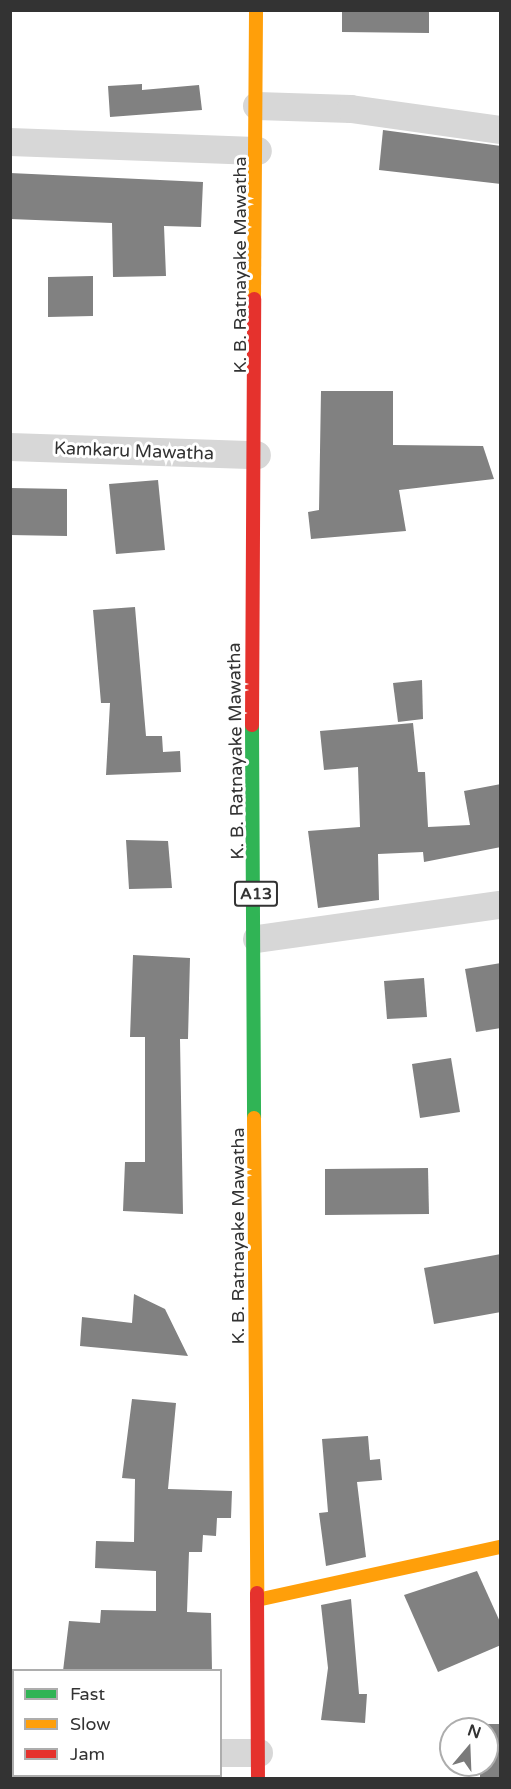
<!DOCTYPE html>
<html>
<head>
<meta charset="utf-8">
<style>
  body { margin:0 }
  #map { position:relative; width:511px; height:1789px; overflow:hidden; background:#fff; font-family:"Varela Round",sans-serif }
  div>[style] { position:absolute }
  .building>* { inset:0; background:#818181 }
  .street>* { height:28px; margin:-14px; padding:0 14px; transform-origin:14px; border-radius:14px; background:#d7d7d7 }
  .fast>* { height:14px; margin:-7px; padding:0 7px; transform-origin:7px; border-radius:7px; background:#30b455 }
  .slow>* { height:14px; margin:-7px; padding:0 7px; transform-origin:7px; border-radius:7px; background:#ff9f0a }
  .jam>* { height:14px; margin:-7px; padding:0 7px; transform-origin:7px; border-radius:7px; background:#e5322d }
  span { translate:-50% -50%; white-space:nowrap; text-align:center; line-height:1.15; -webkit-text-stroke:6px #fff; paint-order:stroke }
  .shield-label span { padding:2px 4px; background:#fff; border:2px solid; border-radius:4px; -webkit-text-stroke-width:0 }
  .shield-label { font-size:16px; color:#333; font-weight:700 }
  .street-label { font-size:18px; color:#333 }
  .frame { position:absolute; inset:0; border:12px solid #333; pointer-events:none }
  .legend { position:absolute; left:12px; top:1669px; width:210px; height:108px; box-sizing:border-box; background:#fff; border:2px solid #adadad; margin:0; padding:8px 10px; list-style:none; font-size:18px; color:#333 }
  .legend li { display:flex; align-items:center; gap:12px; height:30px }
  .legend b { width:30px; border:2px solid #adadad }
  .north { position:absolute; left:439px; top:1717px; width:60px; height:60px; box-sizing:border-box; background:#fff; border:2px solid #adadad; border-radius:50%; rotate:19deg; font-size:16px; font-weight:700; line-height:24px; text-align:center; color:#333 }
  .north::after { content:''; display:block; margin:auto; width:21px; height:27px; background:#7a7a7a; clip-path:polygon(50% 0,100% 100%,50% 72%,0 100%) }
</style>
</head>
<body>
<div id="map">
  <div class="building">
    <div style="clip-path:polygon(342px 10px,429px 10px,429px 33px,342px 32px)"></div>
    <div style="clip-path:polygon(142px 84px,142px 90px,199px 85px,202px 110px,110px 117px,108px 86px)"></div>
    <div style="clip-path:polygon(383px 130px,501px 146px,501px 184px,379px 170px)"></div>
    <div style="clip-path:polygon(10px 173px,203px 182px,201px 227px,164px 226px,166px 276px,113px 277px,112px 223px,10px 219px)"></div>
    <div style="clip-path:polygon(93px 276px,93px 316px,48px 317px,48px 277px)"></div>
    <div style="clip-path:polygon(321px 391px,393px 391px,393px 445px,483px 446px,494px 479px,399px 490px,406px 531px,311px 539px,308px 512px,319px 510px)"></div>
    <div style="clip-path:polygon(158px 480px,165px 550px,116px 554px,109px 484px)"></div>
    <div style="clip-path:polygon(10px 488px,67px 489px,67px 536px,10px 535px)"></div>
    <div style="clip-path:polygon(135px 607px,146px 736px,162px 736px,163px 752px,180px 751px,181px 772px,106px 775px,110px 703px,101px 703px,93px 610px)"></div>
    <div style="clip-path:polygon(422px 680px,423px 719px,398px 722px,393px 683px)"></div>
    <div style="clip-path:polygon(413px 723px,418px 772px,425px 772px,428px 827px,470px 825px,464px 791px,501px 784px,501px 847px,424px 862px,423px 852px,378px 854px,379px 900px,318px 908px,308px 831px,360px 827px,358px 767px,324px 770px,320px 731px)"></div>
    <div style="clip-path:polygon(126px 840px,168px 841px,172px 888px,129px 889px)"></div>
    <div style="clip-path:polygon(133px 955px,190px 958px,188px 1039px,180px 1039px,183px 1214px,123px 1211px,125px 1162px,145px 1162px,145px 1037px,130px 1037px)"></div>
    <div style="clip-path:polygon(501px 963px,501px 1028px,476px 1032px,465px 969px)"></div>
    <div style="clip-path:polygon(424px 978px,427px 1017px,387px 1019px,384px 981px)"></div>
    <div style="clip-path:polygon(451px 1058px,460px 1112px,420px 1118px,412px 1064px)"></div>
    <div style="clip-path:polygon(428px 1168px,429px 1214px,325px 1215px,325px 1169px)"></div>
    <div style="clip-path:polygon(501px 1254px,501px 1312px,434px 1324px,424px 1268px)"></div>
    <div style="clip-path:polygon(134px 1294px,165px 1309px,188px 1356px,80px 1346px,82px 1317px,132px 1323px)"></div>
    <div style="clip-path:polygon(132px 1399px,176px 1403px,168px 1489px,232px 1491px,231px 1518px,217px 1518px,216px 1536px,203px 1535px,202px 1552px,189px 1552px,187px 1612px,211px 1613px,212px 1671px,63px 1671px,69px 1621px,100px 1623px,101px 1610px,156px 1611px,156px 1571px,95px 1568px,96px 1541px,134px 1542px,135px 1479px,122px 1478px)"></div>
    <div style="clip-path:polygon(368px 1436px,370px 1460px,380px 1459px,382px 1480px,357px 1482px,366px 1557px,326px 1566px,319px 1513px,328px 1512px,322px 1439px)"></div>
    <div style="clip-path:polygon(477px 1571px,501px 1624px,501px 1645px,438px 1672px,404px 1595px)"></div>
    <div style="clip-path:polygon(351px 1599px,359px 1694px,367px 1694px,365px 1723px,321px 1720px,328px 1668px,321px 1605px)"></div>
    <div style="clip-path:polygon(481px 1724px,501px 1724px,501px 1779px,480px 1779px,480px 1765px,487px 1765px,487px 1729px)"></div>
  </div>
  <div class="street">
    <div style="left:257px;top:106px;width:94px;rotate:1.8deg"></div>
    <div style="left:351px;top:109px;width:150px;rotate:8deg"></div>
    <div style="left:10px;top:142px;width:248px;rotate:2.1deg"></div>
    <div style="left:10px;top:447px;width:247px;rotate:1.9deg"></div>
    <div style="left:257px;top:939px;width:245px;rotate:-8deg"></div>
    <div style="left:220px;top:1753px;width:39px"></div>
    <div style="left:10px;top:1754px;width:4px"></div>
  </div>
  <div class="fast">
    <div style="left:252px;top:725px;width:393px;rotate:89.7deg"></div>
  </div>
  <div class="slow">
    <div style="left:254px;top:299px;width:289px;rotate:-89.6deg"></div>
    <div style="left:254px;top:1118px;width:475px;rotate:89.6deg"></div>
    <div style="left:257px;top:1600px;width:249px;rotate:-12.3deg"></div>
  </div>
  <div class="jam">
    <div style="left:252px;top:725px;width:426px;rotate:-89.7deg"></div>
    <div style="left:257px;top:1593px;width:185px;rotate:89.7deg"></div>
  </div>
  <div class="shield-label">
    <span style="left:256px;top:894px">A13</span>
  </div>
  <div class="street-label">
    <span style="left:240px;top:265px;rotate:-90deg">K. B. Ratnayake Mawatha</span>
    <span style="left:134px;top:451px;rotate:2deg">Kamkaru Mawatha</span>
    <span style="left:236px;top:751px;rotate:-91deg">K. B. Ratnayake Mawatha</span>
    <span style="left:238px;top:1236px;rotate:-90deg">K. B. Ratnayake Mawatha</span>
  </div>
  <div class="frame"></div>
  <ul class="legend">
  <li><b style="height:8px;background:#30b455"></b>Fast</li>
  <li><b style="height:8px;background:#ff9f0a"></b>Slow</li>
  <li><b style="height:8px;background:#e5322d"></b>Jam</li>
  </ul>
  <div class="north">N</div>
</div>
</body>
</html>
